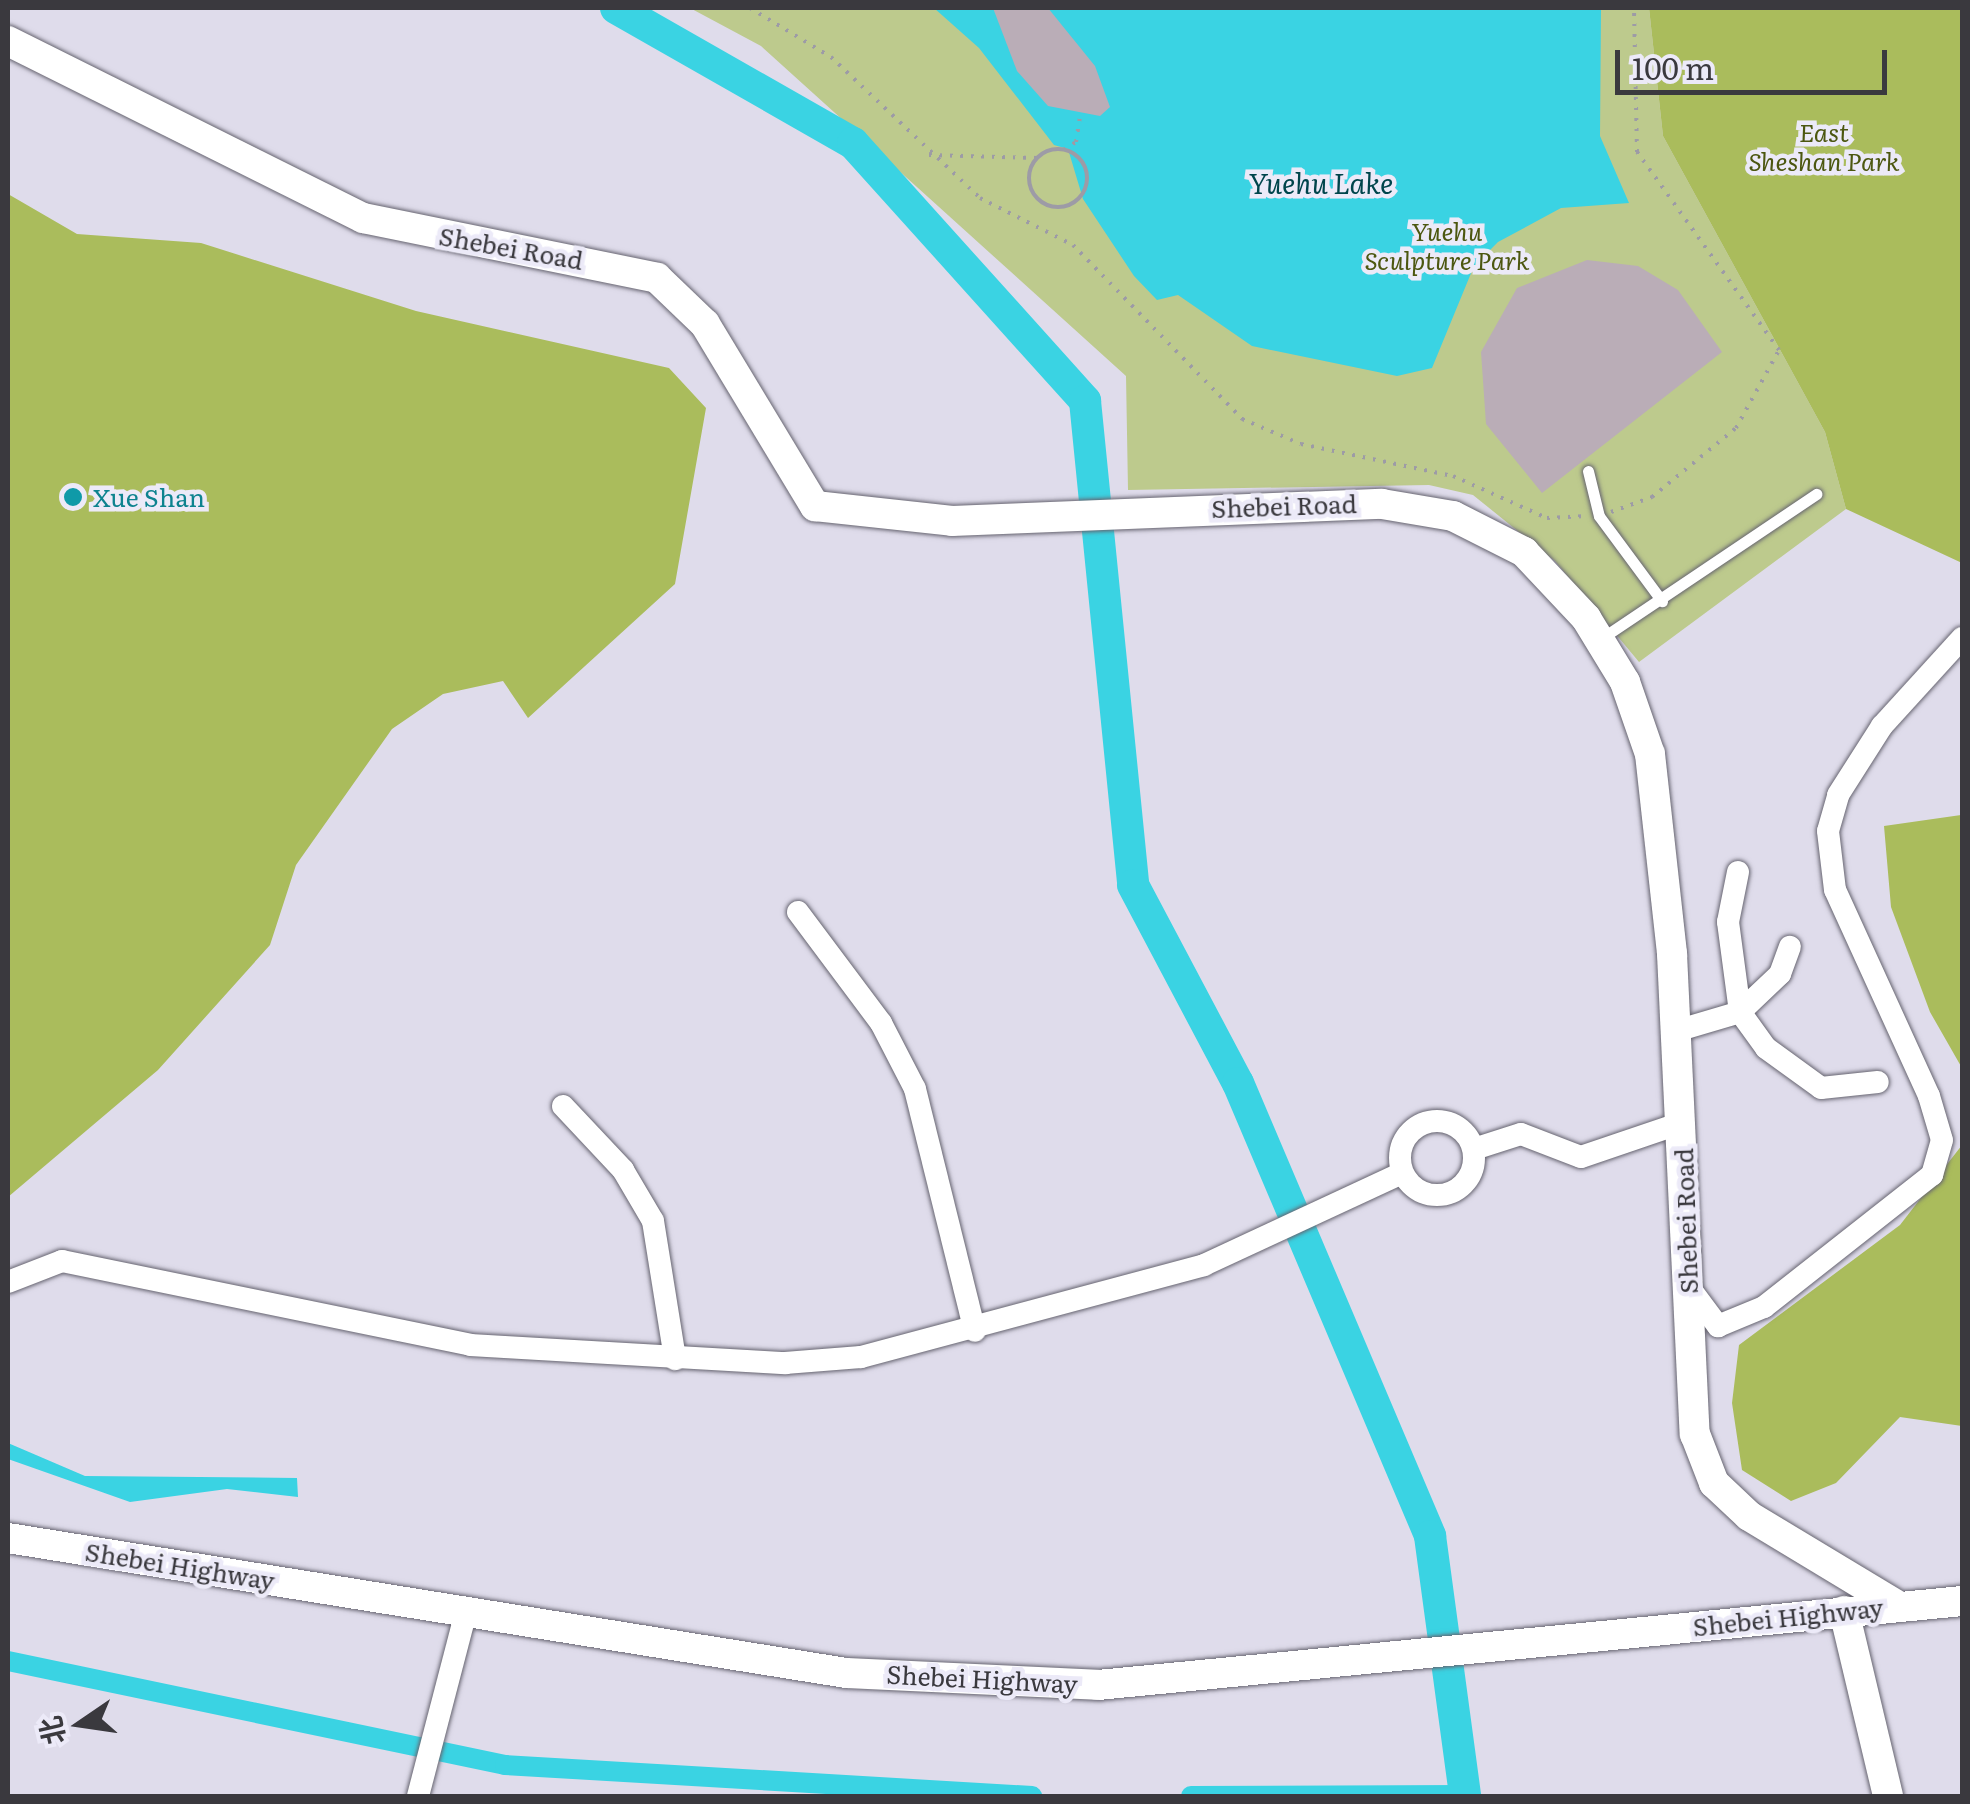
<!DOCTYPE html>
<html>
<head>
<meta charset="utf-8">
<style>
  body { margin:0 }
  #map { position:relative; width:1970px; height:1804px; overflow:hidden; background:#dfdceb; font-family:Literata,"Noto Sans SC",serif }
  div>[style] { position:absolute }
  .green>* { inset:0; background:#bdca8d }
  .forest>* { inset:0; background:#aabc5c }
  .water>* { inset:0; background:#3ad3e3 }
  .canal>* { height:20px; margin:-10px; padding:0 10px; transform-origin:10px; border-radius:10px; background:#3ad3e3 }
  .river>* { height:32px; margin:-16px; padding:0 16px; transform-origin:16px; border-radius:16px; background:#3ad3e3 }
  .building>* { inset:0; background:#baadb7 }
  .path>* { height:4px; margin-top:-2px; transform-origin:0; background:repeating-linear-gradient(90deg,#9d9ba6 0 2.5px,transparent 0 10.5px) }
  .path>.ring { margin:-2px; padding:0; box-sizing:content-box; background:none; border:4px solid #9d9ba6; border-radius:50% }
  .roads { filter:drop-shadow(0 0 2px #666470) drop-shadow(0 0 2px #666470) }
  .lane>* { height:11px; margin:-5.5px; padding:0 5.5px; transform-origin:5.5px; border-radius:5.5px; background:#fff }
  .street>* { height:22px; margin:-11px; padding:0 11px; transform-origin:11px; border-radius:11px; background:#fff }
  .street>.ring { margin:-11px; padding:0; box-sizing:content-box; background:none; border:22px solid #fff; border-radius:50% }
  .secondary>* { height:30px; margin:-15px; padding:0 15px; transform-origin:15px; border-radius:15px; background:#fff }
  .dots>* { width:28px; height:28px; translate:-50% -50%; box-sizing:border-box; border:5px solid #eceaf8; border-radius:50% }
  span { translate:-50% -50%; white-space:nowrap; text-align:center; line-height:1.15; -webkit-text-stroke:9px #eceaf8; paint-order:stroke }
  .park-label { font-size:25px; color:#4c5710; font-style:italic }
  .street-label { font-size:25px; color:#3a393e }
  .culture-label { font-size:25px; color:#0d838f }
  .left { translate:0 -50%; text-align:left }
  .water-label { font-size:28px; color:#00454c; font-style:italic }
  .frame { position:absolute; inset:0; border:10px solid #3a393e; pointer-events:none }
  .north { position:absolute; left:30px; top:1674px; width:100px; height:100px; -webkit-text-stroke:8px #eceaf8; paint-order:stroke; rotate:257deg; font-size:28px; font-weight:700; line-height:40px; text-align:center; color:#3a393e }
  .north::after { content:''; display:block; margin:auto; width:35px; height:45px; background:#3a393e; clip-path:polygon(50% 0,100% 100%,50% 72%,0 100%) }
  .scale { position:absolute; left:1615px; top:50px; width:272px; height:45px; box-sizing:border-box; border:5px solid #3a393e; border-top:0; padding-left:12px; font-size:30px; line-height:35px; white-space:nowrap; color:#3a393e; -webkit-text-stroke:8px #eceaf8; paint-order:stroke }
</style>
</head>
<body>
<div id="map">
  <div class="green">
    <div style="clip-path:polygon(690px 8px,1649px 8px,1663px 136px,1825px 432px,1846px 509px,1639px 662px,1555px 561px,1473px 495px,1429px 485px,1128px 490px,1126px 376px,761px 46px)"></div>
  </div>
  <div class="forest">
    <div style="clip-path:polygon(1649px 8px,1962px 8px,1962px 563px,1846px 509px,1825px 432px,1663px 136px)"></div>
    <div style="clip-path:polygon(8px 194px,77px 234px,201px 243px,416px 311px,669px 368px,706px 408px,675px 584px,528px 718px,503px 681px,443px 694px,392px 729px,296px 865px,270px 945px,158px 1070px,8px 1197px)"></div>
    <div style="clip-path:polygon(1962px 763px,1962px 1068px,1930px 1012px,1891px 907px,1884px 826px,1961px 815px)"></div>
    <div style="clip-path:polygon(1962px 1145px,1962px 1426px,1900px 1417px,1836px 1483px,1791px 1501px,1742px 1470px,1732px 1403px,1739px 1345px,1900px 1225px)"></div>
  </div>
  <div class="water">
    <div style="clip-path:polygon(934px 8px,1601px 8px,1600px 136px,1629px 203px,1561px 208px,1498px 242px,1474px 266px,1432px 368px,1397px 376px,1252px 346px,1178px 295px,1157px 300px,1134px 276px,1083px 199px,1068px 149px,1054px 145px,979px 48px)"></div>
    <div style="clip-path:polygon(8px 1443px,85px 1476px,297px 1478px,298px 1497px,227px 1489px,130px 1502px,8px 1459px)"></div>
  </div>
  <div class="canal">
    <div style="left:8px;top:1661px;width:508px;rotate:11.82deg"></div>
    <div style="left:505px;top:1765px;width:528px;rotate:3.37deg"></div>
    <div style="left:1191px;top:1796px;width:274px;rotate:-0.2deg"></div>
  </div>
  <div class="river">
    <div style="left:616px;top:8px;width:273px;rotate:29.7deg"></div>
    <div style="left:853px;top:143px;width:347px;rotate:48deg"></div>
    <div style="left:1085px;top:401px;width:486px;rotate:84.3deg"></div>
    <div style="left:1133px;top:885px;width:224px;rotate:62.1deg"></div>
    <div style="left:1238px;top:1083px;width:492px;rotate:67deg"></div>
    <div style="left:1430px;top:1536px;width:262px;rotate:82.3deg"></div>
  </div>
  <div class="building">
    <div style="clip-path:polygon(993px 8px,1048px 8px,1095px 66px,1110px 107px,1100px 116px,1048px 106px,1017px 71px)"></div>
    <div style="clip-path:polygon(1587px 260px,1638px 266px,1678px 290px,1722px 352px,1542px 493px,1486px 424px,1481px 352px,1517px 288px)"></div>
  </div>
  <div class="path">
    <div style="left:750px;top:8px;width:95px;rotate:31.2deg"></div>
    <div style="left:831px;top:57px;width:205px;rotate:43.4deg"></div>
    <div style="left:980px;top:198px;width:104px;rotate:26.8deg"></div>
    <div style="left:1073px;top:245px;width:243px;rotate:45.8deg"></div>
    <div style="left:1242px;top:419px;width:64px;rotate:23deg"></div>
    <div style="left:1301px;top:444px;width:155px;rotate:11.9deg"></div>
    <div style="left:1453px;top:476px;width:103px;rotate:24.1deg"></div>
    <div style="left:1547px;top:518px;width:40px;rotate:-2.9deg"></div>
    <div class="ring" style="left:1029px;top:149px;width:54px;height:54px"></div>
    <div style="left:1064px;top:150px;width:14px;rotate:-34deg"></div>
    <div style="left:1076px;top:142px;width:30px;rotate:-81deg"></div>
    <div style="left:929px;top:155px;width:109px;rotate:1.6deg"></div>
    <div style="left:1611px;top:512px;width:44px;rotate:-20.1deg"></div>
    <div style="left:1652px;top:497px;width:109px;rotate:-39.4deg"></div>
    <div style="left:1736px;top:428px;width:89px;rotate:-61.1deg"></div>
    <div style="left:1779px;top:350px;width:244px;rotate:-125.6deg"></div>
    <div style="left:1637px;top:152px;width:144px;rotate:-91.2deg"></div>
  </div>
  <div class="roads">
    <div class="lane">
      <div style="left:1588px;top:471px;width:46px;rotate:76.3deg"></div>
      <div style="left:1599px;top:516px;width:106px;rotate:53.5deg"></div>
      <div style="left:1599px;top:640px;width:262px;rotate:-33.9deg"></div>
    </div>
    <div class="street">
      <div style="left:1738px;top:872px;width:51px;rotate:101.3deg"></div>
      <div style="left:1728px;top:922px;width:91px;rotate:82.4deg"></div>
      <div style="left:1740px;top:1012px;width:44px;rotate:54.2deg"></div>
      <div style="left:1766px;top:1048px;width:68px;rotate:36deg"></div>
      <div style="left:1821px;top:1088px;width:57px;rotate:-6deg"></div>
      <div style="left:798px;top:912px;width:139px;rotate:53.2deg"></div>
      <div style="left:881px;top:1023px;width:74px;rotate:62.7deg"></div>
      <div style="left:915px;top:1089px;width:249px;rotate:76.1deg"></div>
      <div style="left:1676px;top:1031px;width:67px;rotate:-16.5deg"></div>
      <div style="left:1740px;top:1012px;width:55px;rotate:-43.5deg"></div>
      <div style="left:1780px;top:974px;width:29px;rotate:-70deg"></div>
      <div style="left:563px;top:1106px;width:88px;rotate:46.8deg"></div>
      <div style="left:623px;top:1170px;width:59px;rotate:59.5deg"></div>
      <div style="left:653px;top:1221px;width:140px;rotate:80.9deg"></div>
      <div class="ring" style="left:1400px;top:1121px;width:52px;height:52px"></div>
      <div style="left:1474px;top:1149px;width:49px;rotate:-17.7deg"></div>
      <div style="left:1521px;top:1134px;width:64px;rotate:21deg"></div>
      <div style="left:1581px;top:1157px;width:106px;rotate:-18.8deg"></div>
      <div style="left:8px;top:1282px;width:58px;rotate:-21.3deg"></div>
      <div style="left:62px;top:1261px;width:417px;rotate:11.6deg"></div>
      <div style="left:470px;top:1345px;width:316px;rotate:3.3deg"></div>
      <div style="left:785px;top:1363px;width:76px;rotate:-4.5deg"></div>
      <div style="left:861px;top:1357px;width:355px;rotate:-15deg"></div>
      <div style="left:1204px;top:1265px;width:218px;rotate:-24.9deg"></div>
      <div style="left:1689px;top:1287px;width:49px;rotate:53.4deg"></div>
      <div style="left:1718px;top:1326px;width:50px;rotate:-22.4deg"></div>
      <div style="left:1764px;top:1307px;width:214px;rotate:-38.2deg"></div>
      <div style="left:1932px;top:1175px;width:36px;rotate:-74deg"></div>
      <div style="left:1942px;top:1140px;width:46px;rotate:-106.5deg"></div>
      <div style="left:1929px;top:1096px;width:226px;rotate:-114.5deg"></div>
      <div style="left:1835px;top:890px;width:59px;rotate:-96.8deg"></div>
      <div style="left:1828px;top:831px;width:37px;rotate:-74deg"></div>
      <div style="left:1838px;top:795px;width:82px;rotate:-57.5deg"></div>
      <div style="left:1882px;top:726px;width:119px;rotate:-47.7deg"></div>
      <div style="left:418px;top:1796px;width:190px;rotate:-75.4deg"></div>
    </div>
    <div class="secondary">
      <div style="left:8px;top:41px;width:397px;rotate:26.5deg"></div>
      <div style="left:363px;top:218px;width:300px;rotate:11.5deg"></div>
      <div style="left:657px;top:278px;width:66px;rotate:43.8deg"></div>
      <div style="left:705px;top:324px;width:213px;rotate:58.9deg"></div>
      <div style="left:815px;top:506px;width:138px;rotate:6.2deg"></div>
      <div style="left:952px;top:521px;width:430px;rotate:-2.3deg"></div>
      <div style="left:1382px;top:504px;width:72px;rotate:9.6deg"></div>
      <div style="left:1453px;top:516px;width:80px;rotate:26.9deg"></div>
      <div style="left:1524px;top:552px;width:91px;rotate:46.8deg"></div>
      <div style="left:1586px;top:618px;width:75px;rotate:58.6deg"></div>
      <div style="left:1625px;top:682px;width:76px;rotate:70.9deg"></div>
      <div style="left:1650px;top:754px;width:201px;rotate:83.7deg"></div>
      <div style="left:1672px;top:954px;width:481px;rotate:87.3deg"></div>
      <div style="left:1695px;top:1434px;width:53px;rotate:68.8deg"></div>
      <div style="left:1714px;top:1483px;width:48px;rotate:43.3deg"></div>
      <div style="left:1749px;top:1516px;width:174px;rotate:31.1deg"></div>
      <div style="left:8px;top:1538px;width:849px;rotate:9.15deg"></div>
      <div style="left:846px;top:1673px;width:252px;rotate:2.7deg"></div>
      <div style="left:1098px;top:1685px;width:868px;rotate:-5.55deg"></div>
      <div style="left:1844px;top:1611px;width:190px;rotate:76.6deg"></div>
    </div>
  </div>
  <div class="dots">
    <div style="left:73px;top:497px;background:#0f9aa8"></div>
  </div>
  <div class="park-label">
    <span style="left:1824px;top:147px">East<br>Sheshan Park</span>
    <span style="left:1447px;top:246px">Yuehu<br>Sculpture Park</span>
  </div>
  <div class="street-label">
    <span style="left:511px;top:248px;rotate:10deg">Shebei Road</span>
    <span style="left:1284px;top:506px;rotate:-2deg">Shebei Road</span>
    <span style="left:1686px;top:1221px;rotate:-92deg">Shebei Road</span>
    <span style="left:180px;top:1566px;rotate:9deg">Shebei Highway</span>
    <span style="left:1788px;top:1617px;rotate:-6deg">Shebei Highway</span>
    <span style="left:982px;top:1679px;rotate:3deg">Shebei Highway</span>
  </div>
  <div class="culture-label">
    <span class="left" style="left:93px;top:497px">Xue Shan</span>
  </div>
  <div class="water-label">
    <span style="left:1321px;top:182px">Yuehu Lake</span>
  </div>
  <div class="frame"></div>
  <div class="north">北</div>
  <div class="scale">100 m</div>
</div>
</body>
</html>
